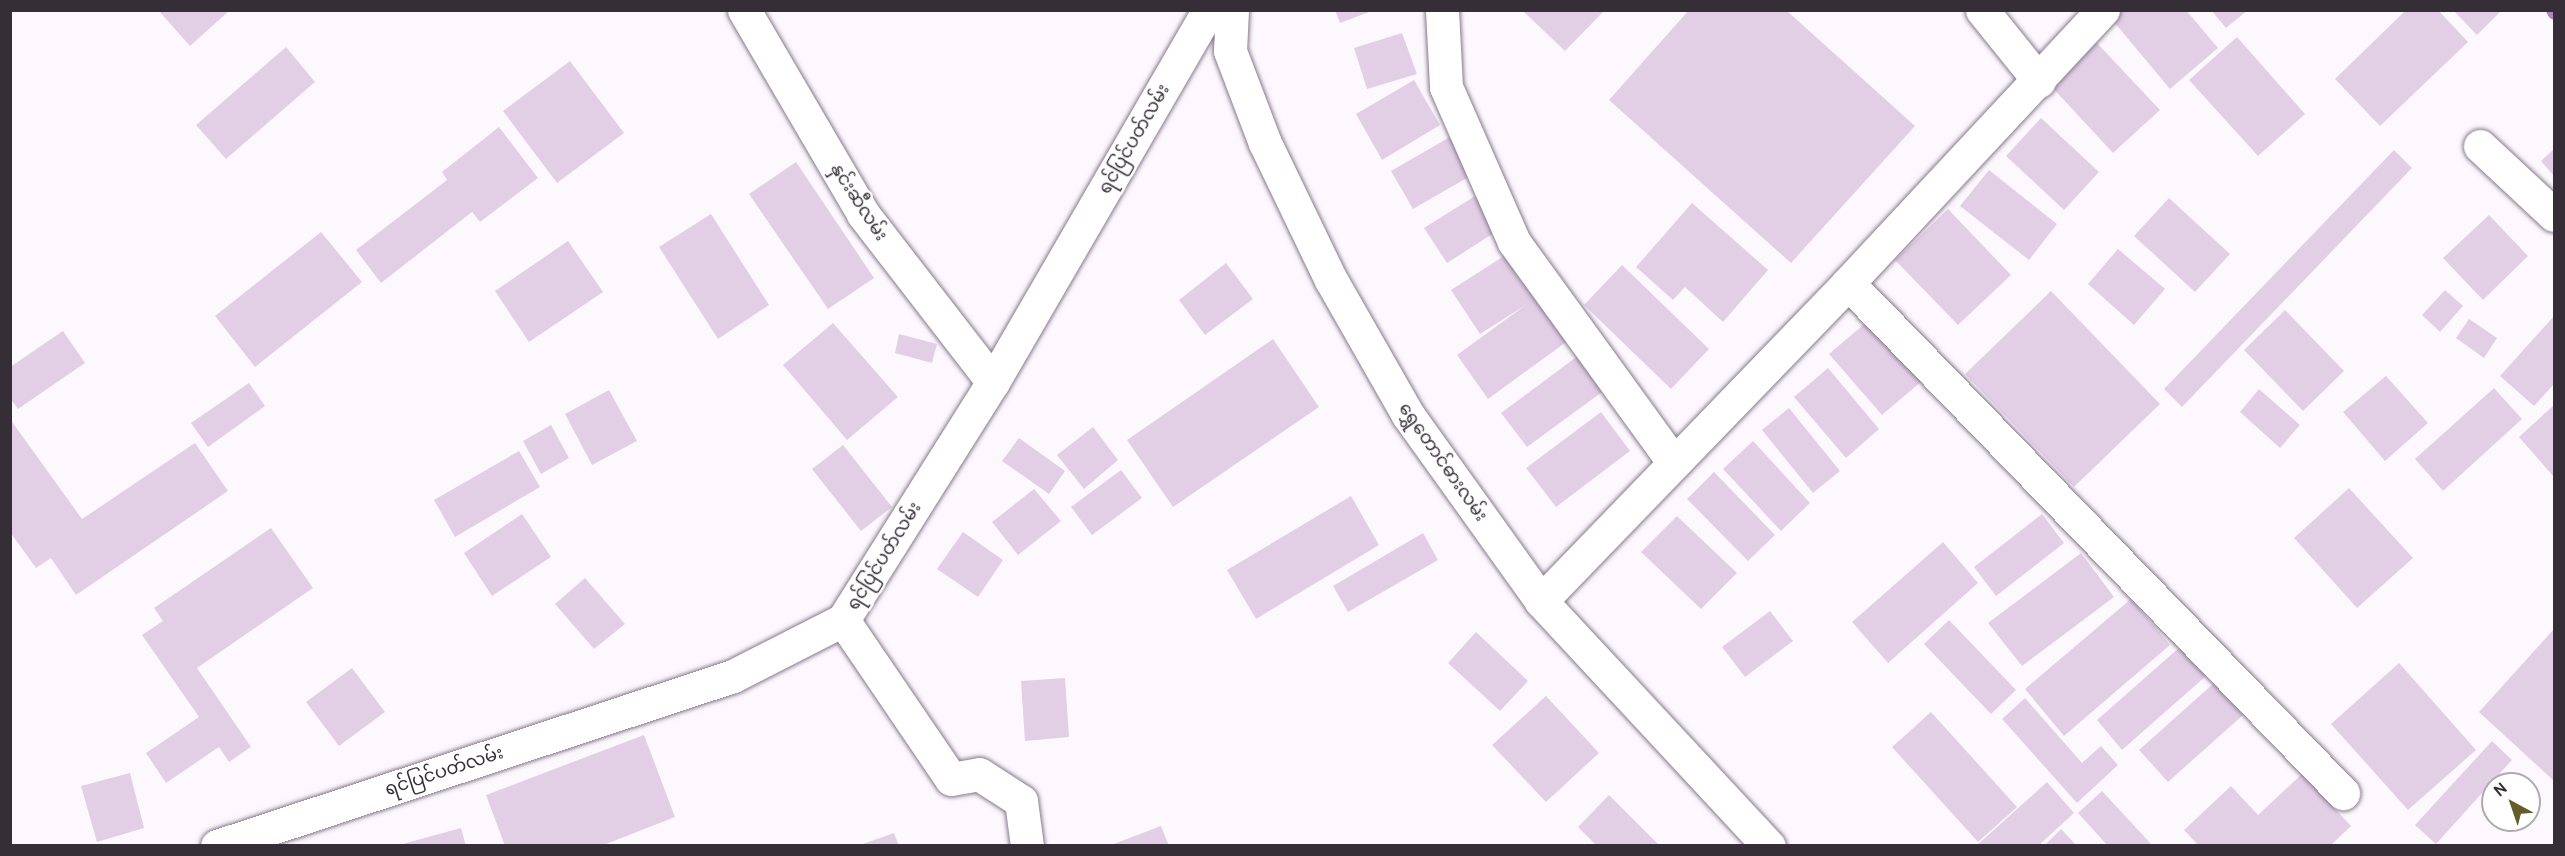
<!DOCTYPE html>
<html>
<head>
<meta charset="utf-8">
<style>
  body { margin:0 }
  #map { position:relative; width:2565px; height:856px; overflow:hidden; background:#fcf8fd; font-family:Cabin,"Noto Sans Myanmar",sans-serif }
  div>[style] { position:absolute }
  .stream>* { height:12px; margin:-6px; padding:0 6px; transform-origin:6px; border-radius:6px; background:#b188bb }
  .building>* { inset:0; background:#e2cfe6 }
  .roads { filter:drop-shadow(0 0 2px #89788d) drop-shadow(0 0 2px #89788d) }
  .minor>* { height:33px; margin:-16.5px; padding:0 16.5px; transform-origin:16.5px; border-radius:16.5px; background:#fff }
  span { translate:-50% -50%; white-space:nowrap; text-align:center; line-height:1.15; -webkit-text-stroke:5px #fff; paint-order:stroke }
  .street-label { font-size:18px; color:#352e37 }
  .frame { position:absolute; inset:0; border:12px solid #352e37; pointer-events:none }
  .north { position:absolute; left:2481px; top:772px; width:60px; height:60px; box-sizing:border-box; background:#fff; border:2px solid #aeabaf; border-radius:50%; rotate:320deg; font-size:16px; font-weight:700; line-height:24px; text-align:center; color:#352e37 }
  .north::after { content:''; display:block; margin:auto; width:21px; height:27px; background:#655c29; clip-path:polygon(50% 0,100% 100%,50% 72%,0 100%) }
</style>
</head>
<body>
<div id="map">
  <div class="stream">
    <div style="left:2552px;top:10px;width:4px;rotate:63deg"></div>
  </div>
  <div class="building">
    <div style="clip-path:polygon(158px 10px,230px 10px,190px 46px)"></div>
    <div style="clip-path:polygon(1335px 10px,1372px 10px,1372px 11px,1340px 23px)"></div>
    <div style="clip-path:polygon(1522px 10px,1605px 10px,1565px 51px)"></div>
    <div style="clip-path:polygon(1689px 10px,1786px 10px,1915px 126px,1791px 263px,1609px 100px)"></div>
    <div style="clip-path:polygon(2104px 10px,2186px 10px,2218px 48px,2170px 89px)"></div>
    <div style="clip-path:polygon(2211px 10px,2248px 10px,2226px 28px)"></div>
    <div style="clip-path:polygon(2406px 10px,2438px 10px,2468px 42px,2380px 126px,2335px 79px)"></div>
    <div style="clip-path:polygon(2453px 10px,2502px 10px,2477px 35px)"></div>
    <div style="clip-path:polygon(1402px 33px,1417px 74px,1367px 89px,1354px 48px)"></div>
    <div style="clip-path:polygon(2237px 37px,2305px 114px,2258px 156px,2189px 80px)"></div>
    <div style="clip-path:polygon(2096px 42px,2160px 110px,2113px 153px,2050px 85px)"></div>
    <div style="clip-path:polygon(286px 47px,315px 82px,226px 159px,196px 125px)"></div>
    <div style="clip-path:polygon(570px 61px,624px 133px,557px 183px,503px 111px)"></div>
    <div style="clip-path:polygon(1414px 80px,1440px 125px,1382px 160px,1356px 114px)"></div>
    <div style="clip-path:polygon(2041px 118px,2099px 172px,2064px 210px,2006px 156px)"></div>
    <div style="clip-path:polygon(499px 127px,538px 178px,480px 222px,472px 212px,381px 283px,356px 250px,447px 180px,442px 172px)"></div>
    <div style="clip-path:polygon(1450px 137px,1472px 175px,1413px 209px,1391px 171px)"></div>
    <div style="clip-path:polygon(2554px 149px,2554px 176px,2541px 161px)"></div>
    <div style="clip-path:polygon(2394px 150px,2412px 168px,2182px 407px,2164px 389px)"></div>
    <div style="clip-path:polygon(796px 162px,874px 278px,828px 309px,749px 194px)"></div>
    <div style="clip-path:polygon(1989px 170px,2057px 224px,2029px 260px,1960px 206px)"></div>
    <div style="clip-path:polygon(1475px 196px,1497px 231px,1447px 263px,1424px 228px)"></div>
    <div style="clip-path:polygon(2169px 198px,2230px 254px,2195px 292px,2134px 236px)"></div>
    <div style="clip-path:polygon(1692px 203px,1768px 270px,1723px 322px,1685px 287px,1673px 300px,1636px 267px)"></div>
    <div style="clip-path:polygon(1948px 209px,2011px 275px,1958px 325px,1895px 260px)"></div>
    <div style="clip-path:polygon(711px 214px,769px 305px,718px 339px,659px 247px)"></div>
    <div style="clip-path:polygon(2489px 215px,2528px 256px,2483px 300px,2443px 258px)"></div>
    <div style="clip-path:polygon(321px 232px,362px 282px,255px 367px,215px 316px)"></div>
    <div style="clip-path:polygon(568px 241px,603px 292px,529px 342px,495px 291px)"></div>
    <div style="clip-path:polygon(1518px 247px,1569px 340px,1488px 399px,1457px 355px,1527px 304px,1480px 334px,1451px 290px)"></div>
    <div style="clip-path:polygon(2118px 249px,2165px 289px,2134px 325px,2088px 284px)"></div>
    <div style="clip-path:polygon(1226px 263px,1253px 299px,1205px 335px,1179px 300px)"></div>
    <div style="clip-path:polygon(1622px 265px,1709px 349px,1671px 389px,1584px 305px)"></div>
    <div style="clip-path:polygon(2445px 290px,2463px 306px,2440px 332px,2422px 315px)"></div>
    <div style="clip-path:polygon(2051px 291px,2160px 404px,2074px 487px,1965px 374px)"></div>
    <div style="clip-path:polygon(2285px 310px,2344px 371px,2303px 411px,2244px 350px)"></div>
    <div style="clip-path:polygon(2554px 316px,2554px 384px,2534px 406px,2500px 376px)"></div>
    <div style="clip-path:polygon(2469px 319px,2497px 338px,2484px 358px,2456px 338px)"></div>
    <div style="clip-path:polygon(1869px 320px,1922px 381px,1882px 415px,1829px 354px)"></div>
    <div style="clip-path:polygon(833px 323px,898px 397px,847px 440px,783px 365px)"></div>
    <div style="clip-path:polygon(63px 331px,85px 363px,18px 409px,10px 398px,10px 367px)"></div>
    <div style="clip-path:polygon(899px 334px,937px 344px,932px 363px,895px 353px)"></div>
    <div style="clip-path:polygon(1273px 339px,1319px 407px,1173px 507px,1127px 440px)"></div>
    <div style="clip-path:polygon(1591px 346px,1617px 381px,1527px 447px,1501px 413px)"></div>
    <div style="clip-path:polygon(1828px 368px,1879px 429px,1846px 458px,1794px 397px)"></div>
    <div style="clip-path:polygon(2386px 376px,2428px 423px,2385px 461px,2343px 412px)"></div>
    <div style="clip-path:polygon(249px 383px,265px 406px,208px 447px,191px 423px)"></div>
    <div style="clip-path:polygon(2494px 388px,2522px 419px,2443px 491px,2415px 459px)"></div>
    <div style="clip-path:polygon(2259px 389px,2300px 425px,2280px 448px,2240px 412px)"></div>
    <div style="clip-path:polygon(609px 390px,637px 441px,592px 465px,565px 414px)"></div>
    <div style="clip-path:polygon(2554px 405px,2554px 477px,2519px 437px)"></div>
    <div style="clip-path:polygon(1789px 408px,1840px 471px,1813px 493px,1762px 430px)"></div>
    <div style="clip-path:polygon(1601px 412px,1630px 451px,1556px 507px,1526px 468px)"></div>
    <div style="clip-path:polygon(10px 419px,82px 519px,195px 443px,228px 491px,76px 595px,51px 558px,36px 568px,10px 532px)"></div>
    <div style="clip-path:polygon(551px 425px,569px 458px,541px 474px,523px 441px)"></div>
    <div style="clip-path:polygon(1093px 427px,1118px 460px,1084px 489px,1057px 455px)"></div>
    <div style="clip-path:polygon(1019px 438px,1065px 471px,1049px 494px,1002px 461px)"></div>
    <div style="clip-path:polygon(1753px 441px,1810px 503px,1781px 531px,1723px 469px)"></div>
    <div style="clip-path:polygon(843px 445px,892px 507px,861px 531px,812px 469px)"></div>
    <div style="clip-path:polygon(519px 451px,540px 487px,455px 537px,434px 500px)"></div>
    <div style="clip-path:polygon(1121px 470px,1142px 498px,1092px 535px,1071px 507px)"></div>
    <div style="clip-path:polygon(1714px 472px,1775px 535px,1748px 561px,1687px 499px)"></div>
    <div style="clip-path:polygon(2349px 488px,2413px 558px,2357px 608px,2294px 538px)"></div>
    <div style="clip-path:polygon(1034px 489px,1061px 521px,1018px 555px,992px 522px)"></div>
    <div style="clip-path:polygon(1351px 496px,1379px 545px,1256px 619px,1227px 570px)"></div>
    <div style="clip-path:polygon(522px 514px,551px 557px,492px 596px,464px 553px)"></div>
    <div style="clip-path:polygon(2042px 514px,2064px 543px,1996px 596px,1974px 567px)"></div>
    <div style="clip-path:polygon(1677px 516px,1737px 573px,1701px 609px,1641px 552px)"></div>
    <div style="clip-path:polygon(271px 528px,313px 588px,197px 668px,251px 747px,229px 762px,219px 747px,166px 783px,146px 753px,199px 717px,142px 635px,163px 621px,154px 608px)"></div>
    <div style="clip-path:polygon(963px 532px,1003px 560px,978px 597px,937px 569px)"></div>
    <div style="clip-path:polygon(1423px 533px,1438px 560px,1348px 612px,1333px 586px)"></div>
    <div style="clip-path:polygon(1943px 542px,1978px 583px,1888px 663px,1852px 622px)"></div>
    <div style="clip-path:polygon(2081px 553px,2114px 597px,2022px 666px,1988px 623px)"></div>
    <div style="clip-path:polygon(585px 578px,625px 624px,594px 649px,555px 604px)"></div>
    <div style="clip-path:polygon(2131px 599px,2170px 645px,2064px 736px,2025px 689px)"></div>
    <div style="clip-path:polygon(1770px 611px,1793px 641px,1745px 677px,1722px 647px)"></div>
    <div style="clip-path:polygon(1949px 620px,2016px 690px,1991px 714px,1924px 644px)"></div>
    <div style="clip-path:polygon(2554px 629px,2554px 781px,2479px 712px)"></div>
    <div style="clip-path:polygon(1476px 632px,1528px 681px,1500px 711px,1448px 663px)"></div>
    <div style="clip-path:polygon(2180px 647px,2206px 676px,2122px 750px,2097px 720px)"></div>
    <div style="clip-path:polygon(2399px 663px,2476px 750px,2408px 810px,2331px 724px)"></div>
    <div style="clip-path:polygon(352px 668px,385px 712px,339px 746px,306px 702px)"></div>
    <div style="clip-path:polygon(1065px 678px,1069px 737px,1025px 741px,1021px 681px)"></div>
    <div style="clip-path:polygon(2214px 683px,2243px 715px,2168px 782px,2139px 750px)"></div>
    <div style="clip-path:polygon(1546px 696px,1599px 753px,1546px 802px,1492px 745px)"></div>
    <div style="clip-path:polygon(2025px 698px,2082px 763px,2101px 746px,2118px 765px,2077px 803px,2002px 719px)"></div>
    <div style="clip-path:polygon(1931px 712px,2017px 807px,1978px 842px,1892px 747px)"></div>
    <div style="clip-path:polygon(644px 735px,675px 817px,601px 846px,505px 846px,486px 795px)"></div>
    <div style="clip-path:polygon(2492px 741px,2512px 760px,2436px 844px,2415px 825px)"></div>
    <div style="clip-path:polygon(130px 773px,144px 828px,97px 842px,81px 786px)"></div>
    <div style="clip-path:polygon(2302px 774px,2351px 826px,2330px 846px,2199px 846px,2184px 830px,2231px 786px,2258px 815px)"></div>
    <div style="clip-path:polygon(2047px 782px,2074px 813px,2038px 846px,1976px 846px)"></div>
    <div style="clip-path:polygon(2102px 791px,2153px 846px,2108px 846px,2078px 813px)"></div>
    <div style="clip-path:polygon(1609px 795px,1660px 846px,1597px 846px,1578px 827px)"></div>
    <div style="clip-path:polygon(1161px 826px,1169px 846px,1111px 846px,1111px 845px)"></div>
    <div style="clip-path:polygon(461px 828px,466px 846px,399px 846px,399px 845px)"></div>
    <div style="clip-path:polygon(2061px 829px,2077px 846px,2044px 846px)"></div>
    <div style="clip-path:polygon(894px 833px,899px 846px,860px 846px,860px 845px)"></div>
  </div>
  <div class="roads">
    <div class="minor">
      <div style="left:744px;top:10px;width:236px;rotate:59.7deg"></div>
      <div style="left:863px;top:214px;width:212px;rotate:52.3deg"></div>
      <div style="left:1232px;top:10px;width:41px;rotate:92.8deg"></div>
      <div style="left:1230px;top:51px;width:98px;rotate:69.2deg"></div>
      <div style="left:1265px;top:143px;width:152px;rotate:64.3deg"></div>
      <div style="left:1331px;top:280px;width:155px;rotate:60.3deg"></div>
      <div style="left:1408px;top:415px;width:229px;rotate:54.4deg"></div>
      <div style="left:1541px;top:601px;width:335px;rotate:47.1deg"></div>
      <div style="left:1442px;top:10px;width:77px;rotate:87deg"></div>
      <div style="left:1446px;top:87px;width:169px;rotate:66.3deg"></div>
      <div style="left:1514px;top:242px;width:271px;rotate:54.1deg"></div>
      <div style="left:1982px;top:10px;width:91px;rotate:51.2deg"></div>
      <div style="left:2480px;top:146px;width:101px;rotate:43deg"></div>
      <div style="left:1848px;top:283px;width:711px;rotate:45.86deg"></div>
      <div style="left:1541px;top:601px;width:442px;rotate:-46deg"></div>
      <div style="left:1848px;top:283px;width:374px;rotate:-47deg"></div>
      <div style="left:843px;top:620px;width:192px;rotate:55.8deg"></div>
      <div style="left:951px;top:779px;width:28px;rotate:-10deg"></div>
      <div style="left:979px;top:774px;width:50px;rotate:32.7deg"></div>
      <div style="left:1021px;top:801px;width:45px;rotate:82.4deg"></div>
      <div style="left:217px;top:846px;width:543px;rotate:-18.23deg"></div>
      <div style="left:733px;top:676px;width:123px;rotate:-27deg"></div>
      <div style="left:843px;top:620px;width:281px;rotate:-57.8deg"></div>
      <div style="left:993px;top:382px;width:430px;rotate:-59.9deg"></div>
    </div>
  </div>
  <div class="street-label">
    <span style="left:1134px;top:139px;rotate:-60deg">ရင်ပြင်ပတ်လမ်း</span>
    <span style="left:859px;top:202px;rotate:57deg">နှင်းဆီလမ်း</span>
    <span style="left:1443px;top:462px;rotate:55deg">ရွှေတောင်ဓားလမ်း</span>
    <span style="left:884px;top:556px;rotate:-58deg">ရင်ပြင်ပတ်လမ်း</span>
    <span style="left:444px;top:771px;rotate:-18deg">ရင်ပြင်ပတ်လမ်း</span>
  </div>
  <div class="frame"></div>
  <div class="north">N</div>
</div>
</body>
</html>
